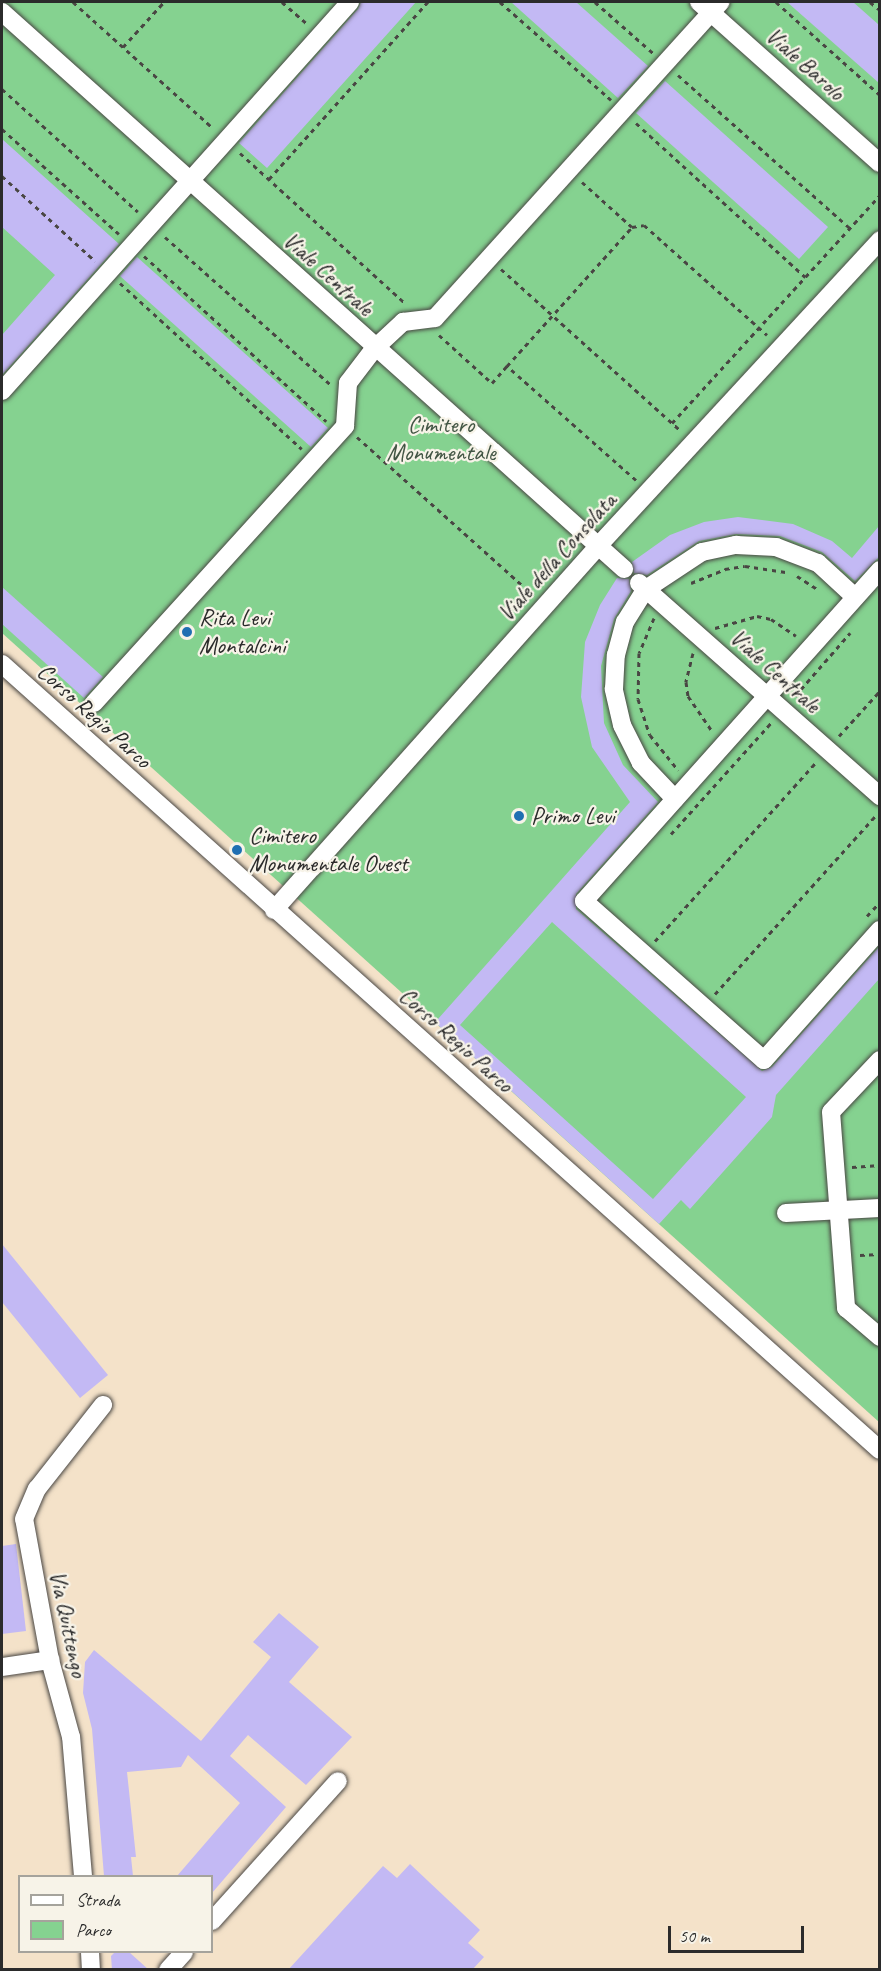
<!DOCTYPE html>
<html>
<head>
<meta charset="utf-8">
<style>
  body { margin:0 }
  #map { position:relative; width:881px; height:1971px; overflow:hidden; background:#f4e2c9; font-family:Caveat,sans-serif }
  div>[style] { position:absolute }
  .green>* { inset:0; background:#85d290 }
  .building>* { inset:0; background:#c3b9f4 }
  .path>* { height:3px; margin-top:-1.5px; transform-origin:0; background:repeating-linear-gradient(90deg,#494643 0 4.5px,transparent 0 9px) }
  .roads { filter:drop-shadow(0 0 2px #494643) drop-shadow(0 0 2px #494643) }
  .minor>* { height:18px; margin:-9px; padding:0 9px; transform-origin:9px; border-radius:9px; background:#fff }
  .dots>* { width:16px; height:16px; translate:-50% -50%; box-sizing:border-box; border:3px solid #f7f3e8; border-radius:50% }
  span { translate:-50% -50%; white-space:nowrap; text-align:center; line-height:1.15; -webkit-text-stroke:4.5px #f7f3e8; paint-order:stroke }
  .street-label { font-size:24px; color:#2b2b2b }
  .park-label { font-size:24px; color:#425544 }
  .poi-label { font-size:24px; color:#2b2b2b }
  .left { translate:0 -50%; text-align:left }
  .frame { position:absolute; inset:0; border:3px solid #2b2b2b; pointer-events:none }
  .legend { position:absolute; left:18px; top:1875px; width:195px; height:78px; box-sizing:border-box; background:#f7f3e8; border:2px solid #a5a39c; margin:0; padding:8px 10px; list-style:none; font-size:18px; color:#2b2b2b }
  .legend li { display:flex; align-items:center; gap:12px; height:30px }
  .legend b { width:30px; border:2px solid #a5a39c }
  .scale { position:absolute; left:668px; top:1926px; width:136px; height:27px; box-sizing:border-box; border:3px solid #2b2b2b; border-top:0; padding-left:8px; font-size:18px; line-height:21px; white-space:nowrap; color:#2b2b2b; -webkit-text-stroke:4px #f7f3e8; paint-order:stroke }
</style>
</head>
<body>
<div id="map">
  <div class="green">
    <div style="clip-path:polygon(2px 2px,879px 2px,879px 1422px,2px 633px)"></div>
  </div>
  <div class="building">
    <div style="clip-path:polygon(361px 2px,416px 2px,267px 168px,239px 143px,358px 9px)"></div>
    <div style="clip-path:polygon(511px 2px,576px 2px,648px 66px,618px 98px)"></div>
    <div style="clip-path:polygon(787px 2px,853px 2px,879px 25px,879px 83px)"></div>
    <div style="clip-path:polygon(665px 81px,828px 227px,799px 259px,636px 113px)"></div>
    <div style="clip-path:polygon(2px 139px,119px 244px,2px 375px,2px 335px,55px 275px,2px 227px)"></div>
    <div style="clip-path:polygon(137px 257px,328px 428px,311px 447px,120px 276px)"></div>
    <div style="clip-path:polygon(738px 517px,793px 524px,832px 541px,852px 558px,879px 526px,879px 557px,855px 581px,822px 552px,780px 536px,736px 534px,699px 541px,647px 575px,634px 573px,632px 562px,670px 535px,704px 522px)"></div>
    <div style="clip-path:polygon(evenodd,617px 578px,629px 579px,631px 591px,614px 619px,601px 666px,604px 723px,623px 765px,658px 802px,576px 894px,576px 909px,762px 1071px,772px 1067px,879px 947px,879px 979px,776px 1095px,772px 1117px,690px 1209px,681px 1200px,659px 1224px,438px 1025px,438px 1019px,630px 802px,592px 747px,581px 697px,585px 642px,600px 605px,617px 578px,552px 922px,746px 1097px,653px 1199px,460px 1025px,552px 922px)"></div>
    <div style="clip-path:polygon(2px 587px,103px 677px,84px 698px,2px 624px)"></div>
    <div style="clip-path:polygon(2px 1244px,108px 1375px,80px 1398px,2px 1302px)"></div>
    <div style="clip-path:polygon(16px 1544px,26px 1631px,2px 1634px,2px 1546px)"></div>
    <div style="clip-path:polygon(279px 1613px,319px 1647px,289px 1682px,352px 1737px,306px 1785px,248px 1735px,230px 1756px,286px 1807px,212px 1893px,212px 1876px,177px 1876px,240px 1803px,188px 1755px,181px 1767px,127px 1772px,136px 1857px,131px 1857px,133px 1876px,104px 1876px,92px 1729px,83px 1693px,85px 1662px,94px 1650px,201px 1741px,271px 1657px,253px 1642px)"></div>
    <div style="clip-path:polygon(410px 1864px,480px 1930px,468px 1943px,484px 1957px,472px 1970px,288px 1970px,383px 1866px,397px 1878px)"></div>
    <div style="clip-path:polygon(115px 1952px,129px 1952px,149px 1970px,112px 1970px,111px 1956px)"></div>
  </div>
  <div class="path">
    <div style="left:73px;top:2px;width:188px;rotate:42deg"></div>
    <div style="left:282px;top:2px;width:33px;rotate:41deg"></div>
    <div style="left:500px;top:2px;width:148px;rotate:41.4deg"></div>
    <div style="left:595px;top:2px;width:77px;rotate:41.3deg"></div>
    <div style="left:776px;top:2px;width:140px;rotate:41.8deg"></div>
    <div style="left:870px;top:2px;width:13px;rotate:39deg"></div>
    <div style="left:123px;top:47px;width:61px;rotate:-47.7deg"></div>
    <div style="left:678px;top:75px;width:230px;rotate:41.7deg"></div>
    <div style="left:2px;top:89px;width:183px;rotate:42.1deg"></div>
    <div style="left:636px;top:123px;width:229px;rotate:42.3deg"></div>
    <div style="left:2px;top:129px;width:157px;rotate:41.9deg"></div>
    <div style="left:240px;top:153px;width:224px;rotate:42.3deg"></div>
    <div style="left:2px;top:176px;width:126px;rotate:42.4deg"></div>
    <div style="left:269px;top:179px;width:238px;rotate:-48.1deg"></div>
    <div style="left:582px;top:182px;width:67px;rotate:42deg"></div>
    <div style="left:165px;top:237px;width:221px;rotate:41.7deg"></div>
    <div style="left:144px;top:256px;width:246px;rotate:42.2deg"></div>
    <div style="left:501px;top:269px;width:242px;rotate:42deg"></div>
    <div style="left:120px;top:283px;width:246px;rotate:42.4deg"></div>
    <div style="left:439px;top:335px;width:72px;rotate:42.2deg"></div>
    <div style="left:492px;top:383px;width:23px;rotate:-49deg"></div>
    <div style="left:672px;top:423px;width:309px;rotate:-47.6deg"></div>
    <div style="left:357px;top:437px;width:237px;rotate:41.9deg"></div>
    <div style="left:636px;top:480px;width:172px;rotate:-138.5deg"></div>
    <div style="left:507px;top:366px;width:187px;rotate:-48deg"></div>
    <div style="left:632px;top:227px;width:12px;rotate:-9deg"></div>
    <div style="left:644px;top:225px;width:165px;rotate:41.8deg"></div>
    <div style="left:797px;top:576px;width:24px;rotate:33deg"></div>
    <div style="left:691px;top:583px;width:37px;rotate:-22deg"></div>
    <div style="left:725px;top:569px;width:20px;rotate:-9deg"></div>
    <div style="left:745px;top:566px;width:41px;rotate:8.3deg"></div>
    <div style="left:654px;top:618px;width:38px;rotate:113deg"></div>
    <div style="left:639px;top:653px;width:46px;rotate:91.2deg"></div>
    <div style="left:638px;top:699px;width:38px;rotate:72deg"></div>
    <div style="left:650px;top:735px;width:45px;rotate:51.3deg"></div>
    <div style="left:715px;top:628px;width:44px;rotate:-15.9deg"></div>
    <div style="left:757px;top:616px;width:14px;rotate:12deg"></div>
    <div style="left:771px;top:619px;width:30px;rotate:34deg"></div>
    <div style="left:693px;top:653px;width:30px;rotate:104deg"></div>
    <div style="left:686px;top:682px;width:14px;rotate:82deg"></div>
    <div style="left:688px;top:696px;width:42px;rotate:55.6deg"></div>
    <div style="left:795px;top:696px;width:84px;rotate:-48.9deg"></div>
    <div style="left:839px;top:736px;width:61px;rotate:-47.7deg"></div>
    <div style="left:671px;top:834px;width:149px;rotate:-48deg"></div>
    <div style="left:867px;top:916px;width:19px;rotate:-47deg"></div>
    <div style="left:655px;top:941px;width:239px;rotate:-48deg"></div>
    <div style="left:715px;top:994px;width:242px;rotate:-48deg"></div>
    <div style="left:852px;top:1167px;width:28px;rotate:-4deg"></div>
    <div style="left:860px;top:1255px;width:20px;rotate:-3deg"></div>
  </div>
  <div class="roads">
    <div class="minor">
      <div style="left:699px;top:2px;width:242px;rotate:41.7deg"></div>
      <div style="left:2px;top:12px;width:835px;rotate:41.84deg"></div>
      <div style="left:2px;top:391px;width:522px;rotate:-48.18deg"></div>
      <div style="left:880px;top:570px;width:444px;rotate:131.8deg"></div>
      <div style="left:584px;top:901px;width:240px;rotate:41.5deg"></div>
      <div style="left:764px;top:1060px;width:174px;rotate:-48.3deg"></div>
      <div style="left:639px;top:583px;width:322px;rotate:41.5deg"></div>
      <div style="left:2px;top:664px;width:1178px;rotate:41.84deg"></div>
      <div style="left:94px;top:703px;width:374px;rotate:-47.8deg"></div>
      <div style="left:345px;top:426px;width:43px;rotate:-86deg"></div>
      <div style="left:348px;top:383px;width:43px;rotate:-52.6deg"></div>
      <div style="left:374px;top:349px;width:40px;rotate:-43deg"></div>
      <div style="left:403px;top:322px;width:32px;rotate:-7deg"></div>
      <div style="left:435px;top:318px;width:426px;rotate:-47.9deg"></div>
      <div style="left:675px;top:799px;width:50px;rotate:-133.4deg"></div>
      <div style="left:641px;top:763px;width:42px;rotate:-116.6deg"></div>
      <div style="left:622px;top:725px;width:37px;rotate:-103deg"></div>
      <div style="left:614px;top:689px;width:34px;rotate:-87deg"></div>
      <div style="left:616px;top:655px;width:34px;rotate:-75deg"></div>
      <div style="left:625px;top:622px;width:39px;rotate:-58deg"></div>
      <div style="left:646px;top:589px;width:67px;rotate:-33.5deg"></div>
      <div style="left:702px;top:552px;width:35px;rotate:-12deg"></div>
      <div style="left:736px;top:545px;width:40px;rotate:2.9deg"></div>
      <div style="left:776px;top:547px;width:45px;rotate:20.9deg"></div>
      <div style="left:818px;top:563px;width:50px;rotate:42.6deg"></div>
      <div style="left:274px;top:910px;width:489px;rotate:-48.3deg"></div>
      <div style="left:599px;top:545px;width:415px;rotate:-47.3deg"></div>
      <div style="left:880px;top:1060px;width:71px;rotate:133.3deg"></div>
      <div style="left:831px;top:1112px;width:197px;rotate:85.6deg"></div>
      <div style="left:846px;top:1308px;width:45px;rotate:40.5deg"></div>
      <div style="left:786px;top:1213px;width:94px;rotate:-3deg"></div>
      <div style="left:2px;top:1667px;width:49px;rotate:-8.3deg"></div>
      <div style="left:83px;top:1876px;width:140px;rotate:-94.9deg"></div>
      <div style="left:71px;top:1737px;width:80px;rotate:-105.3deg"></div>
      <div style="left:50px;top:1660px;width:143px;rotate:-100.4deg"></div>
      <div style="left:24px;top:1519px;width:33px;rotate:-67deg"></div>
      <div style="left:37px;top:1489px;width:107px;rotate:-51.8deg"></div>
      <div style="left:212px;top:1921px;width:188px;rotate:-48deg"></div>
      <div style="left:90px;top:1952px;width:18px;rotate:87deg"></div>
      <div style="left:168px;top:1970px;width:24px;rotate:-48deg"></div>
    </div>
  </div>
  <div class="dots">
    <div style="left:187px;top:632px;background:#1f6fb2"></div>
    <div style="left:519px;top:816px;background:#1f6fb2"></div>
    <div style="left:237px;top:850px;background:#1f6fb2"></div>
  </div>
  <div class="street-label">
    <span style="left:805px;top:64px;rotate:42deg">Viale Barolo</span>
    <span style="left:328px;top:274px;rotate:42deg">Viale Centrale</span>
    <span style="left:557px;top:557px;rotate:-48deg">Viale della Consolata</span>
    <span style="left:775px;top:671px;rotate:42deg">Viale Centrale</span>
    <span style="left:94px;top:716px;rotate:42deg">Corso Regio Parco</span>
    <span style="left:456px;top:1040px;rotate:42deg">Corso Regio Parco</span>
    <span style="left:68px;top:1624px;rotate:78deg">Via Quittengo</span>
  </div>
  <div class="park-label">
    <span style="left:441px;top:439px">Cimitero<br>Monumentale</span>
  </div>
  <div class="poi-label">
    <span class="left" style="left:199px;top:632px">Rita Levi<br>Montalcini</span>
    <span class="left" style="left:531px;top:816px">Primo Levi</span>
    <span class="left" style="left:249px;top:850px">Cimitero<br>Monumentale Ovest</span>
  </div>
  <div class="frame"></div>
  <ul class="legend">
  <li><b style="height:8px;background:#fff"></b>Strada</li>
  <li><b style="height:16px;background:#85d290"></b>Parco</li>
  </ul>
  <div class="scale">50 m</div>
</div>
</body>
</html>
